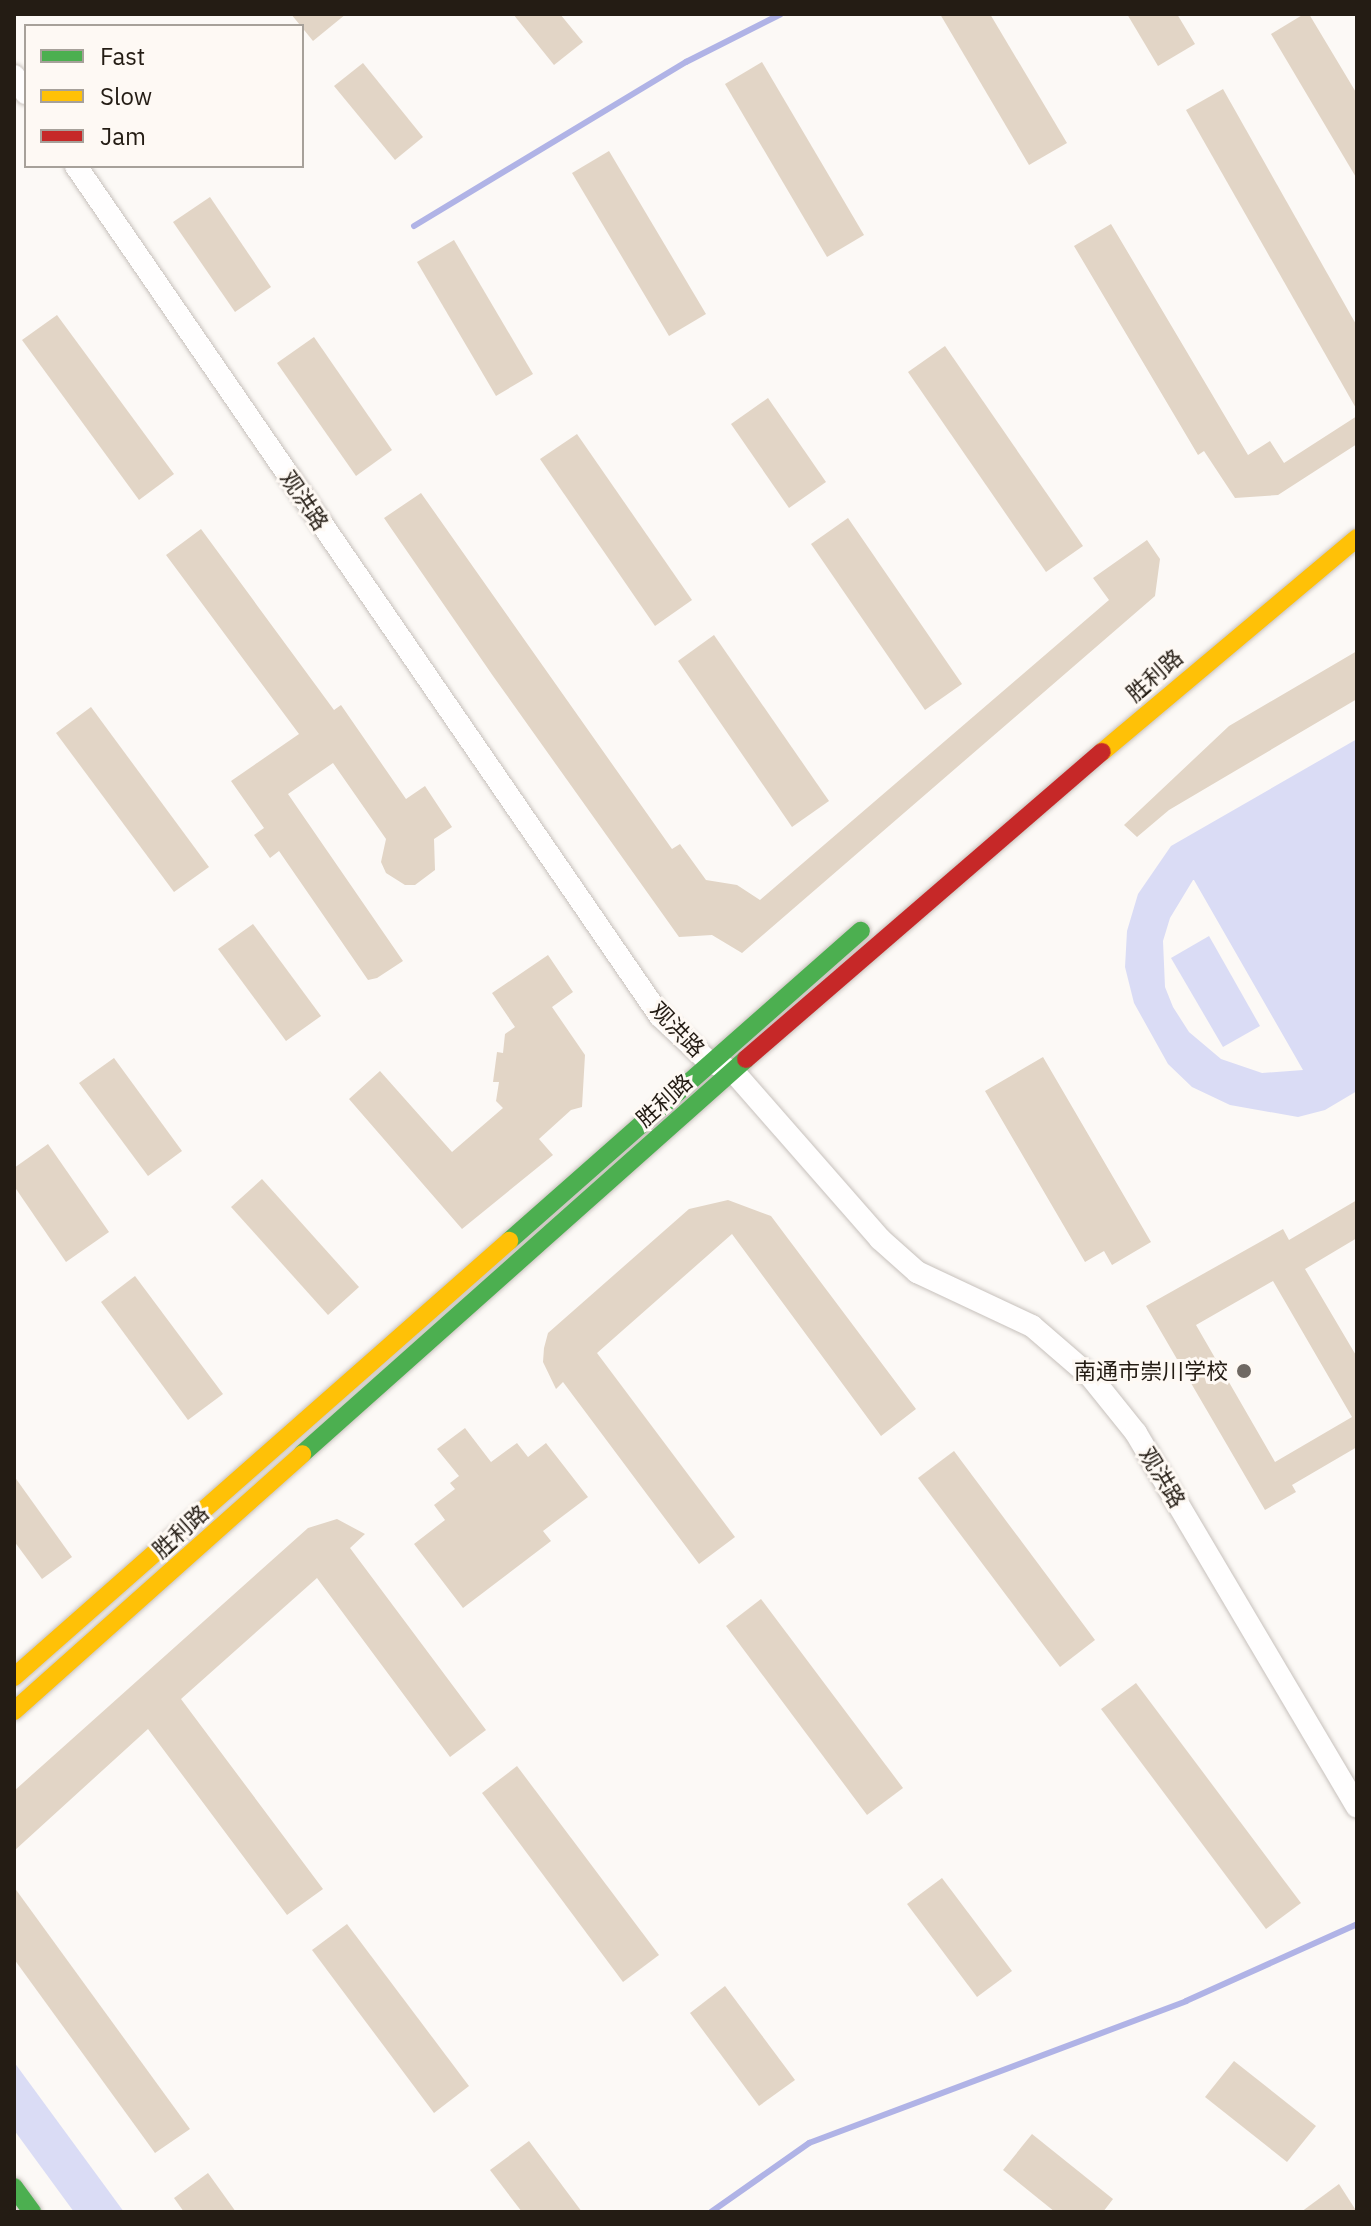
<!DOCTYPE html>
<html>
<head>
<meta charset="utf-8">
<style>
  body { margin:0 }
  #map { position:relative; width:1371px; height:2226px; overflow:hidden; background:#fcf9f6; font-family:"IBM Plex Sans","Noto Sans SC",sans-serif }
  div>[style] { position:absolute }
  .green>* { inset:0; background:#dadcf5 }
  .stream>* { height:6px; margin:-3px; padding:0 3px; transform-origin:3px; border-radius:3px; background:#b0b3e6 }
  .building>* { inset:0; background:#e2d5c6 }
  .roads { filter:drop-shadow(0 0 2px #c7c1bc) drop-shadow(0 0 2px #c7c1bc) }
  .street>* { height:22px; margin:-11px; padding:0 11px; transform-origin:11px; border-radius:11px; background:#fffefe }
  .fast>* { height:18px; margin:-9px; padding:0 9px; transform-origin:9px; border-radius:9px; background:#4caf50 }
  .slow>* { height:18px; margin:-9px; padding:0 9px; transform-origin:9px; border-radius:9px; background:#ffc107 }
  .jam>* { height:18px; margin:-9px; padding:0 9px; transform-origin:9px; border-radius:9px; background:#c62828 }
  .dots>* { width:22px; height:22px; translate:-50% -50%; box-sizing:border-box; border:4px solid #fef9f4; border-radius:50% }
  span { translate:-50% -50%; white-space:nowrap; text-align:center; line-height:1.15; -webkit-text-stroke:6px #fef9f4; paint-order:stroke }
  .street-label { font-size:22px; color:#241c14 }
  .poi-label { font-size:22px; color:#241c14 }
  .right { translate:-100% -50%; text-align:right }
  .frame { position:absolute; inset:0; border:16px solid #241c14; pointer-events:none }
  .legend { position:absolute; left:24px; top:24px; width:280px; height:144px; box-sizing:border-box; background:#fef9f4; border:2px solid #a7a19a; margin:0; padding:10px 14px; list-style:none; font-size:24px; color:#241c14 }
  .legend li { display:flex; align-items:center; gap:16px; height:40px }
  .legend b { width:40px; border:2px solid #a7a19a }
</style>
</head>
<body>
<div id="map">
  <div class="green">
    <div style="clip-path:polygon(evenodd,1357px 739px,1357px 1091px,1325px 1110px,1298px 1117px,1230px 1105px,1192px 1087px,1168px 1064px,1134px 1003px,1125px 967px,1127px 931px,1138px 894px,1171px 846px,1357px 739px,1193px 880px,1194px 880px,1303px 1070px,1262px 1073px,1221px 1059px,1189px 1032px,1173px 1007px,1165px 987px,1163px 941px,1170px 918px,1193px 880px)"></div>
    <div style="clip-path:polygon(1209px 936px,1260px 1026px,1223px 1047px,1171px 958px)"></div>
    <div style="clip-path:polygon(14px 2062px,124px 2212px,74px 2212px,14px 2130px)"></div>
  </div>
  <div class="stream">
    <div style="left:414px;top:226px;width:318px;rotate:-31.1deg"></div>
    <div style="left:686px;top:62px;width:106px;rotate:-26.8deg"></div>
    <div style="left:711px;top:2212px;width:120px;rotate:-35.1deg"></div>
    <div style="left:809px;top:2143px;width:403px;rotate:-20.6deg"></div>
    <div style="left:1186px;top:2001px;width:188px;rotate:-24.2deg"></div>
  </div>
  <div class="building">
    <div style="clip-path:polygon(291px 14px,346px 14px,313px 41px)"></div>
    <div style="clip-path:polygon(513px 14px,560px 14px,583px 42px,554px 65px)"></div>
    <div style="clip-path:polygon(940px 14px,990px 14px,1067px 143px,1029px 165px)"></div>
    <div style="clip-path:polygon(1127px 14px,1177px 14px,1195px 44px,1158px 66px)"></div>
    <div style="clip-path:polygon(1304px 14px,1309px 14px,1357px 94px,1357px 179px,1271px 34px)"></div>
    <div style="clip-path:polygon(762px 62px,864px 235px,827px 257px,725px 84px)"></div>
    <div style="clip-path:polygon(363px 63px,423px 137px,395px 160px,334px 86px)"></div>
    <div style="clip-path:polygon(1223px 89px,1357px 326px,1357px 410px,1186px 110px)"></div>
    <div style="clip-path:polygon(609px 151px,706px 314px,669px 336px,572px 173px)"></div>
    <div style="clip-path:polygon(210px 197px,271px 287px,235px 312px,173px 222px)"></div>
    <div style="clip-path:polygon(1111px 224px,1248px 455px,1270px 441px,1284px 463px,1357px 416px,1357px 444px,1278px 495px,1235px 498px,1204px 451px,1198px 455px,1074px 246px)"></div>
    <div style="clip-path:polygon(454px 240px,533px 374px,496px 396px,417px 262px)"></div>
    <div style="clip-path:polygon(57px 315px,174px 474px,139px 500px,22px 340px)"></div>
    <div style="clip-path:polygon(314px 337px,392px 450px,356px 476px,277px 363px)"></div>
    <div style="clip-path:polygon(945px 346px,1083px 546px,1046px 572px,908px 372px)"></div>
    <div style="clip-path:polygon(768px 398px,826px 482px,789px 508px,731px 424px)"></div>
    <div style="clip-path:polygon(577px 434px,692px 600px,655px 626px,540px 459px)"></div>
    <div style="clip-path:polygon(421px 493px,672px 849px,680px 844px,706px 880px,737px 885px,760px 900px,1109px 600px,1093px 578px,1147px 540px,1160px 559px,1155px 596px,742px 953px,712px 935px,679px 937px,493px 676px,384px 518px)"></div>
    <div style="clip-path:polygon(848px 518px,962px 684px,925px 710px,811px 544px)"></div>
    <div style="clip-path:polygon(201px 529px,334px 710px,341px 705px,406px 799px,425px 786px,452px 827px,434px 839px,435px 870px,415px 885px,405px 885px,386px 873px,381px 862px,386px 839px,333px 763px,288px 794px,403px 961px,377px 978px,368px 980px,279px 851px,270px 858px,254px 835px,264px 828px,231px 781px,299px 734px,166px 555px)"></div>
    <div style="clip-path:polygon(714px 635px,829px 801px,792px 827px,678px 661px)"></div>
    <div style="clip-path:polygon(1357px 651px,1357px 699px,1169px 810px,1137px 837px,1124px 825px,1229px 726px)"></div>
    <div style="clip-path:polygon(91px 707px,209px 867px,174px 892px,56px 733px)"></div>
    <div style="clip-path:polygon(253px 924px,321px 1016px,286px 1041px,218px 949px)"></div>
    <div style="clip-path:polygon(548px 955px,573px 992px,552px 1007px,585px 1055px,582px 1107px,571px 1110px,539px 1139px,553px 1155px,462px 1229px,349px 1099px,380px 1071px,452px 1152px,503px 1108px,496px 1101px,499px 1082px,493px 1082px,497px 1052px,503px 1053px,505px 1034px,515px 1027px,492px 993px)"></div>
    <div style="clip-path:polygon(1043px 1057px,1151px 1242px,1112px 1265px,1104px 1251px,1085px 1262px,985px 1091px)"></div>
    <div style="clip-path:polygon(114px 1058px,182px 1151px,148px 1176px,79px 1083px)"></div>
    <div style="clip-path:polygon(48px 1144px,109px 1232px,66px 1262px,14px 1186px,14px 1168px)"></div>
    <div style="clip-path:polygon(262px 1179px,359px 1287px,328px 1315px,231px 1207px)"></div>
    <div style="clip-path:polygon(728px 1200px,771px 1216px,916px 1409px,881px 1436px,732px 1234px,597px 1353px,735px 1537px,699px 1564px,563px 1382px,556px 1389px,543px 1362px,544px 1348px,548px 1333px,689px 1209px)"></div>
    <div style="clip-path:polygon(evenodd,1357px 1200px,1357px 1238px,1305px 1269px,1357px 1357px,1357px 1447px,1292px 1485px,1296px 1492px,1265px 1510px,1146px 1306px,1283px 1229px,1289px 1240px,1357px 1200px,1273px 1281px,1352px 1417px,1275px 1462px,1196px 1325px,1273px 1281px)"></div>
    <div style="clip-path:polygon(135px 1276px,223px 1394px,188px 1420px,101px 1302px)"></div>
    <div style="clip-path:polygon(465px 1428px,491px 1462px,517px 1443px,528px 1457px,546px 1443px,588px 1497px,543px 1531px,551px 1541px,463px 1608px,414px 1544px,445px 1520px,434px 1505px,455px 1489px,450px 1483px,459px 1476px,437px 1449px)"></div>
    <div style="clip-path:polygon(954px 1451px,1095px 1640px,1060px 1667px,918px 1478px)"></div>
    <div style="clip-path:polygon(14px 1476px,72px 1557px,42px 1579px,14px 1541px)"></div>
    <div style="clip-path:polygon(337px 1519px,365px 1534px,350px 1548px,486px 1730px,450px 1757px,317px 1578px,181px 1699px,323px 1889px,287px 1915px,148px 1729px,14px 1851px,14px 1791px,308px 1528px)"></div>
    <div style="clip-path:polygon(761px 1599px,903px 1788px,867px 1815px,726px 1626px)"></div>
    <div style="clip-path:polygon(1136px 1683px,1301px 1903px,1266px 1929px,1101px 1709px)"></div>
    <div style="clip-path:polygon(517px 1766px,659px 1955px,623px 1982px,482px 1793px)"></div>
    <div style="clip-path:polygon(942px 1878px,1012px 1971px,977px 1997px,907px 1904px)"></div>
    <div style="clip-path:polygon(14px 1887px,190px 2129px,155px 2153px,14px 1959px)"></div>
    <div style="clip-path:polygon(347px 1924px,469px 2086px,434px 2113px,312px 1950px)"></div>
    <div style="clip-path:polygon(725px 1986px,795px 2080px,759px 2106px,690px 2013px)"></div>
    <div style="clip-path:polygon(1234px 2061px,1316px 2126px,1287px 2162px,1205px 2097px)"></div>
    <div style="clip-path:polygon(1032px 2134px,1113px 2199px,1103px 2212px,1055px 2212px,1003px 2170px)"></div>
    <div style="clip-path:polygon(529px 2141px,582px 2212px,522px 2212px,490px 2170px)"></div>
    <div style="clip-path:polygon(208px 2173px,236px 2212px,184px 2212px,174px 2198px)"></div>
    <div style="clip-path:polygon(1339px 2184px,1357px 2212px,1301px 2212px)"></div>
  </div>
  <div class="roads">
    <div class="street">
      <div style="left:14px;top:76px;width:21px;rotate:55deg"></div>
      <div style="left:76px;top:166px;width:1031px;rotate:55.51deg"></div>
      <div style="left:660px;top:1016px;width:66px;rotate:43.2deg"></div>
      <div style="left:708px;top:1061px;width:27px;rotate:22deg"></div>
      <div style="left:733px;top:1071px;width:223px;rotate:48.8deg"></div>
      <div style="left:880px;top:1239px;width:50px;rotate:41.7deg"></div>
      <div style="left:917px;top:1272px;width:127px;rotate:25.2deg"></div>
      <div style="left:1032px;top:1326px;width:78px;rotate:40.8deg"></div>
      <div style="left:1091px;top:1377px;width:72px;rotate:51.2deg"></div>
      <div style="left:1136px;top:1433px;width:434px;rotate:59.4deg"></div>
    </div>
    <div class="fast">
      <div style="left:509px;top:1241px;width:469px;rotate:-41.4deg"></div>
      <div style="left:302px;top:1454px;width:594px;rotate:-41.66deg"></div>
      <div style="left:14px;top:2187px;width:31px;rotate:54deg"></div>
    </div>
    <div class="slow">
      <div style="left:1102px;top:752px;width:333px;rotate:-40deg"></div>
      <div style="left:14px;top:1677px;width:660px;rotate:-41.37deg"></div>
      <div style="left:14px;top:1711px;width:386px;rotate:-41.7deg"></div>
    </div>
    <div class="jam">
      <div style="left:746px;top:1059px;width:470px;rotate:-40.8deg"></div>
    </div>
  </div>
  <div class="dots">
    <div style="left:1244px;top:1371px;background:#706963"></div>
  </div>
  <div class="street-label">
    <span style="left:305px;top:500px;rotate:56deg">观洪路</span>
    <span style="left:1154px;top:675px;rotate:-41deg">胜利路</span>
    <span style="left:678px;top:1029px;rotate:46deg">观洪路</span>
    <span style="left:664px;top:1100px;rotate:-42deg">胜利路</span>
    <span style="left:1163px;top:1477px;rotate:59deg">观洪路</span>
    <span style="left:180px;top:1531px;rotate:-42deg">胜利路</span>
  </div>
  <div class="poi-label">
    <span class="right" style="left:1228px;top:1371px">南通市崇川学校</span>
  </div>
  <div class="frame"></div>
  <ul class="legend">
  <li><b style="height:10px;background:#4caf50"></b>Fast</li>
  <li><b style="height:10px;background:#ffc107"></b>Slow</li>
  <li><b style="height:10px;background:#c62828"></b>Jam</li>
  </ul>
</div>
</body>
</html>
